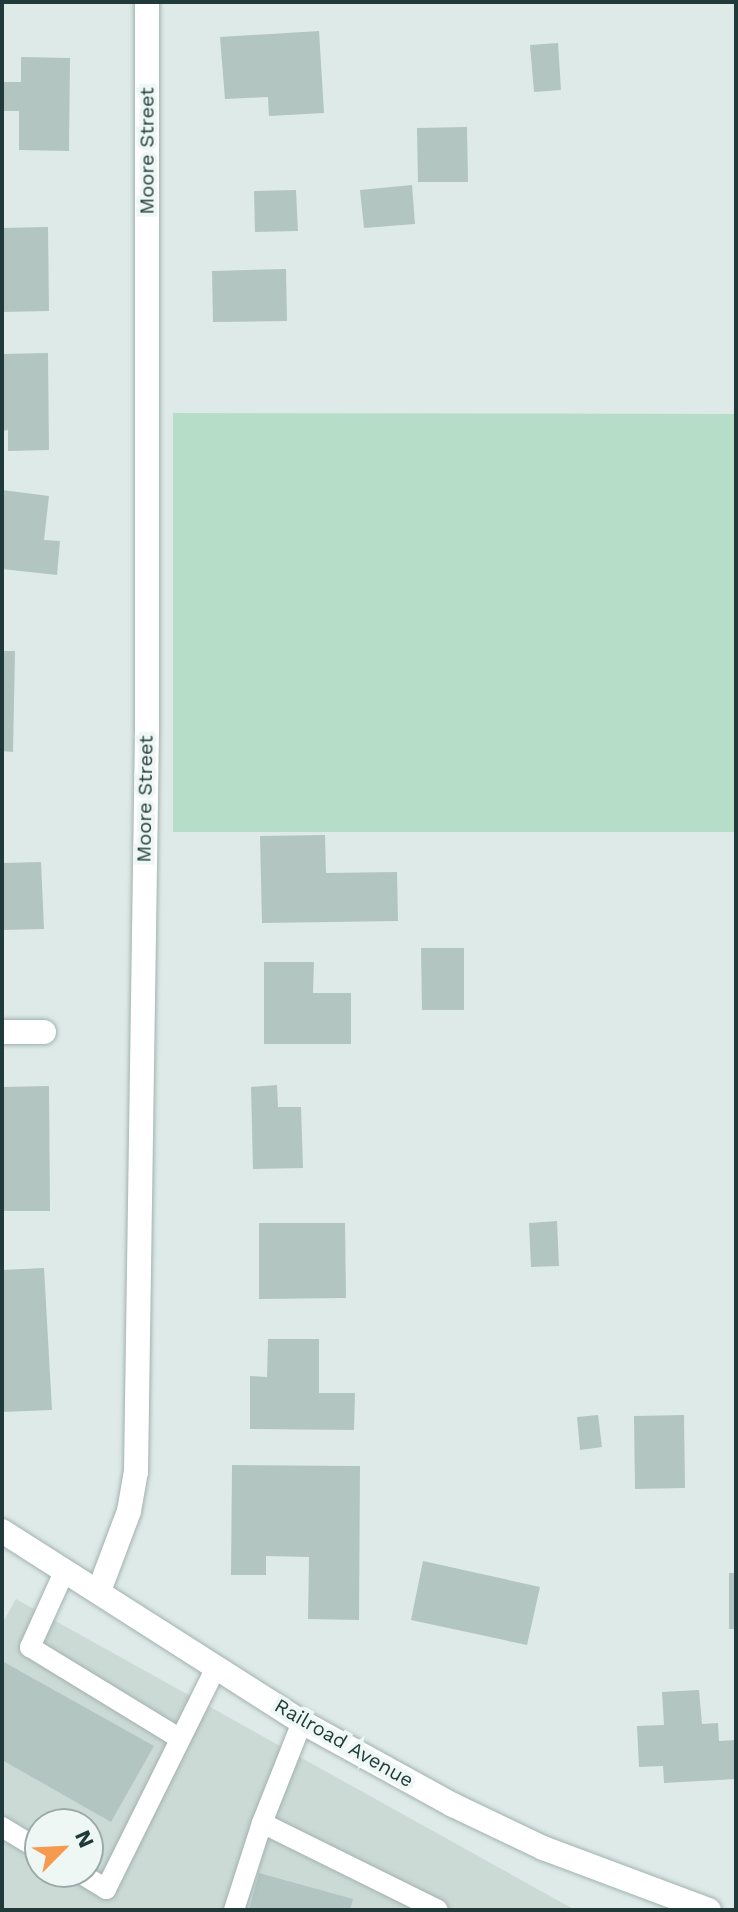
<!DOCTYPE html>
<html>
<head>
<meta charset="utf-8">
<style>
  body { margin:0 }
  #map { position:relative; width:738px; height:1912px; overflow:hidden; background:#deeae7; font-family:"Work Sans",sans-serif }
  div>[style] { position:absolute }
  .built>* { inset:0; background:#ccdad6 }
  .green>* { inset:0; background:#b6ddc8 }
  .building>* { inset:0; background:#b3c5c1 }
  .roads { filter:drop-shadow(0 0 2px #a1b2af) drop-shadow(0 0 2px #a1b2af) }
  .service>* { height:20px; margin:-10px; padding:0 10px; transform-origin:10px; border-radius:10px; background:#fff }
  .minor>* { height:24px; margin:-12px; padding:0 12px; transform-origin:12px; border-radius:12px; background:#fff }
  span { translate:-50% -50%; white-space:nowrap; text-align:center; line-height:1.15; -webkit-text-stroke:8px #eef7f4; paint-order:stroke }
  .street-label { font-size:20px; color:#1f3a38 }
  .frame { position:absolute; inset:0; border:4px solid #1f3a38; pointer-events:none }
  .north { position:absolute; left:24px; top:1808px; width:80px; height:80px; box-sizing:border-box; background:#eef7f4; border:2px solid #9baba9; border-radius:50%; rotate:66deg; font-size:22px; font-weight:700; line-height:32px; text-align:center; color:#1f3a38 }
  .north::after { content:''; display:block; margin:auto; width:28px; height:36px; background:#f69a50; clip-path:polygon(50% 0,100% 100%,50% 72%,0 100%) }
</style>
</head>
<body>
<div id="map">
  <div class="built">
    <div style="clip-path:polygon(evenodd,16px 1599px,575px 1910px,2px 1910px,2px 1624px,16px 1599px,40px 1824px,88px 1824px,88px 1872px,40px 1872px,40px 1824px)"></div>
  </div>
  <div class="green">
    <div style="clip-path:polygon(173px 413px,736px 414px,736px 832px,173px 832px)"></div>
  </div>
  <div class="building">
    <div style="clip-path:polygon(319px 31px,324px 113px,269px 116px,268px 97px,225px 99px,220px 37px)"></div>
    <div style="clip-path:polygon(558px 43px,561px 90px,534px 92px,530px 45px)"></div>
    <div style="clip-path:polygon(21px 57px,70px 58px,69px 151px,19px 150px,19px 111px,2px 111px,2px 82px,21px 82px)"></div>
    <div style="clip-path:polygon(467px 127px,468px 182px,418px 182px,417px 128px)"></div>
    <div style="clip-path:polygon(412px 185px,415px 224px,364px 228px,360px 190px)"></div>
    <div style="clip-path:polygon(296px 190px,298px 231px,255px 232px,254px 191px)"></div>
    <div style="clip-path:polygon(48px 227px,49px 311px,2px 312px,2px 228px)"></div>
    <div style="clip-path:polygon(286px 269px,287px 321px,213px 322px,212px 271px)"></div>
    <div style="clip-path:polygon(48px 353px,49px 450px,8px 451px,8px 430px,2px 431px,2px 354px)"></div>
    <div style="clip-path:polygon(2px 490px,49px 496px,44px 540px,60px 541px,57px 575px,2px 569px)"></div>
    <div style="clip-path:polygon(2px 651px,15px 651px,13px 752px,2px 751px)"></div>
    <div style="clip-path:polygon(325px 835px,326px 873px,397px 872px,398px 921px,262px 923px,260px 836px)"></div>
    <div style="clip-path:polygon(41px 862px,44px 929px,2px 930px,2px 863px)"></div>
    <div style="clip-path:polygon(421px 948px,464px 948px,464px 1010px,422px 1010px)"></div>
    <div style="clip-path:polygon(264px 962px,314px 962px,313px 993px,351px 993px,351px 1044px,264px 1044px)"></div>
    <div style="clip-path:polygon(277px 1085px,278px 1107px,301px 1107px,303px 1168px,253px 1169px,251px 1087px)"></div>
    <div style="clip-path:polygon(49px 1086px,50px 1211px,2px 1211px,2px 1087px)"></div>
    <div style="clip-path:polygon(557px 1221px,559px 1266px,531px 1267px,529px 1223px)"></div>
    <div style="clip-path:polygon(259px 1223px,345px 1223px,346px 1298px,259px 1299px)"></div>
    <div style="clip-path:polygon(44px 1268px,52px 1410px,2px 1412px,2px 1270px)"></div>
    <div style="clip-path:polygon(268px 1339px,319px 1339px,319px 1393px,355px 1393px,354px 1430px,250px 1429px,250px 1376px,267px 1377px)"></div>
    <div style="clip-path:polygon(598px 1415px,602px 1447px,580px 1450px,577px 1417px)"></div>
    <div style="clip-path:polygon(684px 1415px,685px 1488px,635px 1489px,634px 1416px)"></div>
    <div style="clip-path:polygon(232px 1465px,360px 1466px,359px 1620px,308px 1619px,309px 1557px,266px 1556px,266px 1575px,231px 1575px)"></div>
    <div style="clip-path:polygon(423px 1561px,540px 1587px,527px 1645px,411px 1620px)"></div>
    <div style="clip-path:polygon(729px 1573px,736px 1573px,736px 1629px,729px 1629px)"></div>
    <div style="clip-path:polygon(2px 1661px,154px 1746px,111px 1822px,2px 1760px)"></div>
    <div style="clip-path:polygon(699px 1690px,702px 1724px,718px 1723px,719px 1741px,736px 1740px,736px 1779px,664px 1783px,663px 1766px,639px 1767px,637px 1726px,664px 1725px,662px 1692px)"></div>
    <div style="clip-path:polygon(259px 1873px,353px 1899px,350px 1910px,249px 1910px)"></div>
  </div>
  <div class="roads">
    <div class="service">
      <div style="left:65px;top:1570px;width:85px;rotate:114.4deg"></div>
      <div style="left:30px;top:1647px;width:175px;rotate:31.4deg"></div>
      <div style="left:262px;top:1823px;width:196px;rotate:26.3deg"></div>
      <div style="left:2px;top:1827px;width:44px;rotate:31.2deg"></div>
      <div style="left:78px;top:1872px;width:33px;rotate:31deg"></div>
      <div style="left:106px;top:1889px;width:248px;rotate:-63.6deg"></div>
      <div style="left:234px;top:1910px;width:91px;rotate:-72.2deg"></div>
      <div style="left:262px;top:1823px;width:109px;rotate:-68.4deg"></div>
    </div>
    <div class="minor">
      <div style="left:2px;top:1032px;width:42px"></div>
      <div style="left:2px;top:1531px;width:356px;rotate:32.5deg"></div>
      <div style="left:302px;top:1722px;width:172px;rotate:28.8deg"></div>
      <div style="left:453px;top:1805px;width:100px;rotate:25.5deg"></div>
      <div style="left:543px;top:1848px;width:177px;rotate:20.5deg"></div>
      <div style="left:99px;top:1591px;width:85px;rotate:-69.4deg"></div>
      <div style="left:129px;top:1511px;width:40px;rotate:-80deg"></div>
      <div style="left:136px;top:1472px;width:742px;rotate:-89.15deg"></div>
      <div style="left:147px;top:730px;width:728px;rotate:-90deg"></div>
    </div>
  </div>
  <div class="street-label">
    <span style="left:147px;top:151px;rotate:-90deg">Moore Street</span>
    <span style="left:145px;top:799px;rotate:-89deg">Moore Street</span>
    <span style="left:344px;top:1743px;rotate:30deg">Railroad Avenue</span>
  </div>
  <div class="frame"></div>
  <div class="north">N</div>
</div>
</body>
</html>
